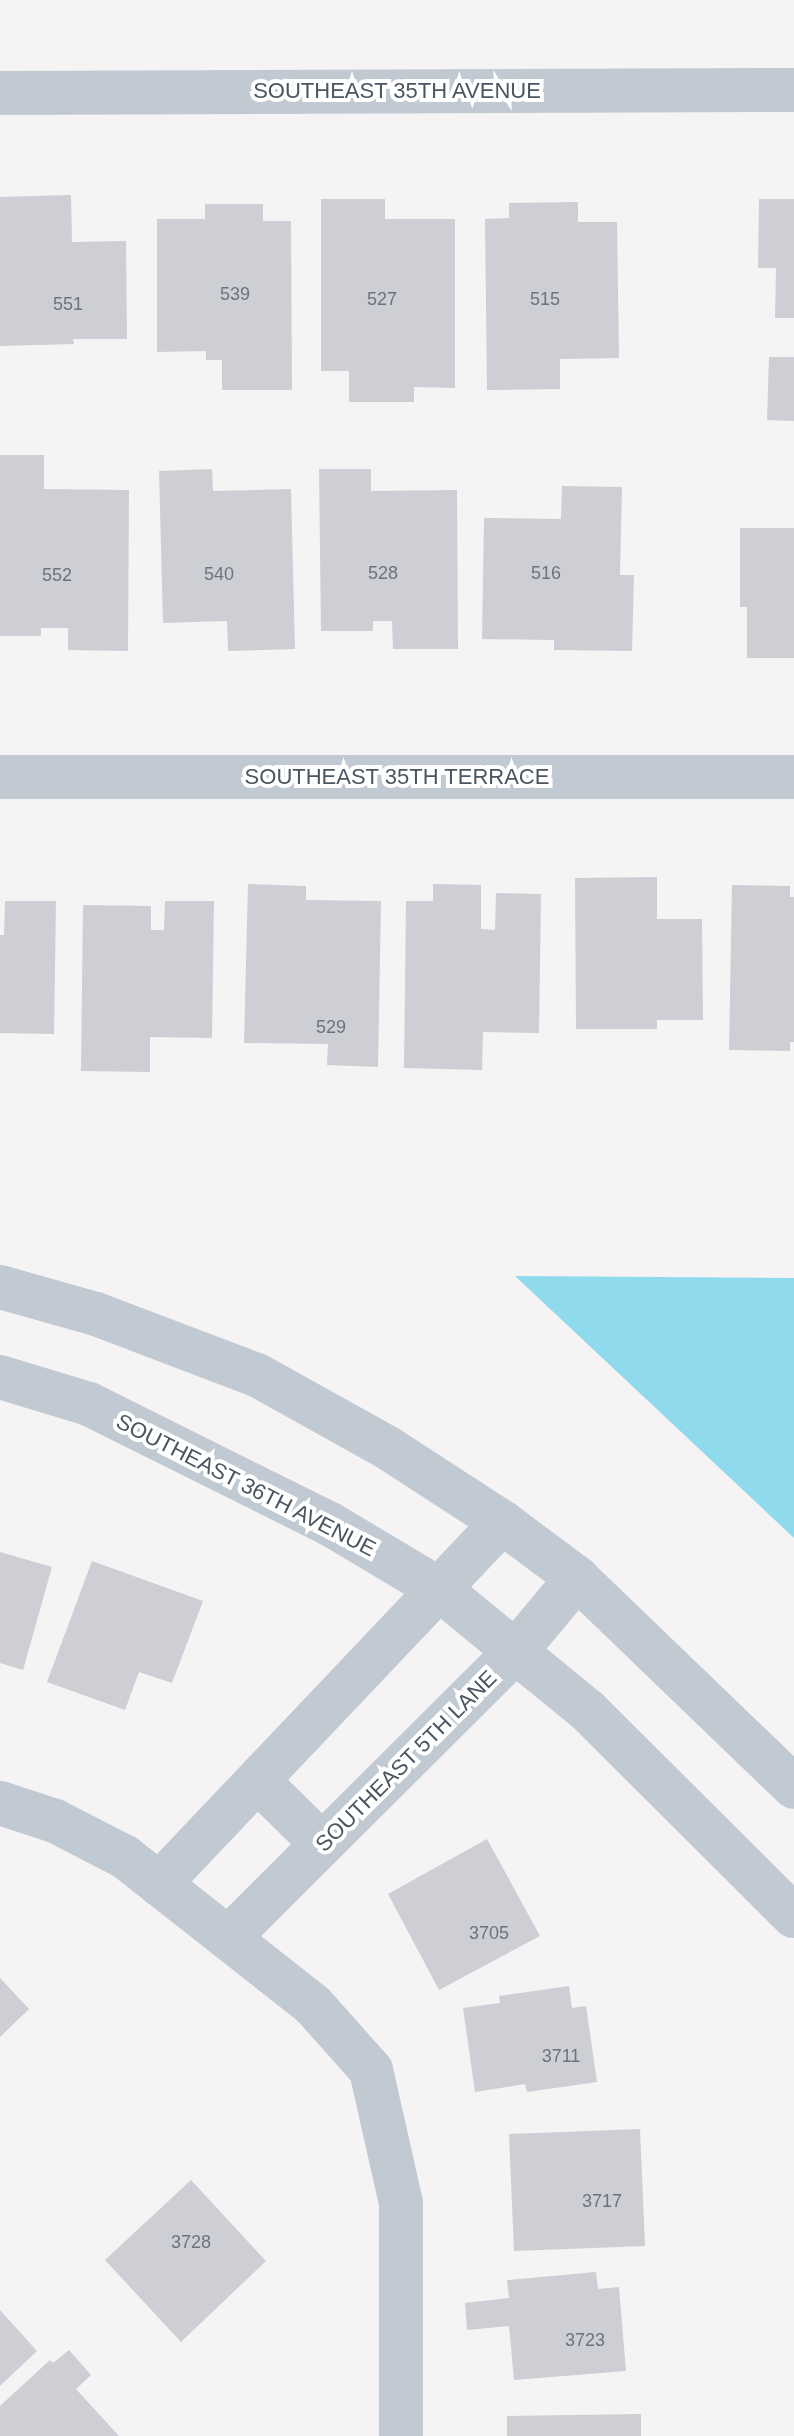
<!DOCTYPE html>
<html>
<head>
<meta charset="utf-8">
<style>
  body { margin:0 }
  #map { position:relative; width:794px; height:2436px; overflow:hidden; background:#f5f3f3; font-family:Arial,sans-serif }
  div>[style] { position:absolute }
  .water>* { inset:0; background:#90daee }
  .building>* { inset:0; background:#cdcfd5 }
  .minor>* { height:44px; margin:-22px; padding:0 22px; transform-origin:22px; border-radius:22px; background:#c1cad2 }
  span { translate:-50% -50%; white-space:nowrap; text-align:center; line-height:1.15; -webkit-text-stroke:8px #fff; paint-order:stroke }
  .number-label { font-size:18px; color:#6b747e }
  .number-label span { -webkit-text-stroke-width:0 }
  .street-label { font-size:22px; color:#4a5661 }
</style>
</head>
<body>
<div id="map">
  <div class="water">
    <div style="clip-path:polygon(515px 1276px,794px 1278px,794px 1538px)"></div>
  </div>
  <div class="building">
    <div style="clip-path:polygon(71px 195px,72px 242px,126px 241px,127px 339px,73px 339px,74px 344px,0 346px,0 197px)"></div>
    <div style="clip-path:polygon(321px 199px,385px 199px,385px 219px,455px 219px,455px 388px,414px 387px,414px 402px,349px 402px,349px 371px,321px 371px)"></div>
    <div style="clip-path:polygon(759px 199px,794px 199px,794px 318px,775px 318px,776px 268px,758px 268px)"></div>
    <div style="clip-path:polygon(578px 202px,578px 222px,617px 222px,619px 358px,560px 359px,560px 389px,487px 390px,485px 219px,509px 218px,509px 203px)"></div>
    <div style="clip-path:polygon(205px 204px,263px 204px,263px 221px,291px 221px,292px 390px,222px 390px,222px 360px,206px 360px,206px 351px,157px 352px,157px 219px,205px 219px)"></div>
    <div style="clip-path:polygon(769px 357px,794px 357px,794px 421px,767px 420px)"></div>
    <div style="clip-path:polygon(0 455px,44px 455px,44px 489px,129px 490px,128px 651px,68px 650px,68px 628px,41px 628px,41px 636px,0 636px)"></div>
    <div style="clip-path:polygon(212px 469px,213px 491px,291px 489px,295px 649px,228px 651px,227px 621px,163px 623px,159px 471px)"></div>
    <div style="clip-path:polygon(319px 469px,371px 469px,371px 491px,457px 490px,458px 649px,393px 649px,392px 621px,373px 621px,373px 631px,321px 631px)"></div>
    <div style="clip-path:polygon(562px 486px,622px 487px,620px 575px,634px 575px,632px 651px,554px 650px,554px 640px,482px 639px,484px 518px,561px 519px)"></div>
    <div style="clip-path:polygon(740px 528px,794px 528px,794px 658px,747px 658px,747px 607px,740px 607px)"></div>
    <div style="clip-path:polygon(657px 877px,657px 919px,702px 919px,703px 1020px,657px 1020px,657px 1029px,576px 1029px,575px 878px)"></div>
    <div style="clip-path:polygon(248px 884px,306px 886px,306px 900px,381px 901px,378px 1067px,327px 1065px,328px 1044px,244px 1043px)"></div>
    <div style="clip-path:polygon(433px 884px,481px 885px,481px 929px,495px 930px,496px 893px,541px 894px,539px 1033px,483px 1032px,482px 1070px,404px 1068px,406px 901px,433px 901px)"></div>
    <div style="clip-path:polygon(732px 885px,790px 886px,790px 897px,794px 897px,794px 1042px,790px 1042px,790px 1051px,729px 1050px)"></div>
    <div style="clip-path:polygon(5px 901px,56px 901px,54px 1034px,0 1033px,0 935px,4px 935px)"></div>
    <div style="clip-path:polygon(165px 901px,214px 901px,212px 1038px,150px 1037px,150px 1072px,81px 1071px,83px 905px,151px 906px,151px 930px,164px 930px)"></div>
    <div style="clip-path:polygon(0 1552px,52px 1567px,23px 1670px,0 1663px)"></div>
    <div style="clip-path:polygon(92px 1561px,203px 1601px,172px 1683px,139px 1672px,125px 1710px,47px 1682px)"></div>
    <div style="clip-path:polygon(487px 1839px,540px 1936px,439px 1990px,388px 1894px)"></div>
    <div style="clip-path:polygon(0 1978px,29px 2009px,0 2037px)"></div>
    <div style="clip-path:polygon(569px 1986px,572px 2008px,586px 2006px,597px 2082px,527px 2092px,525px 2084px,475px 2092px,463px 2008px,500px 2003px,499px 1996px)"></div>
    <div style="clip-path:polygon(640px 2129px,645px 2246px,514px 2251px,509px 2134px)"></div>
    <div style="clip-path:polygon(191px 2180px,266px 2261px,181px 2342px,105px 2260px)"></div>
    <div style="clip-path:polygon(596px 2272px,598px 2289px,619px 2287px,626px 2371px,514px 2380px,509px 2326px,467px 2330px,465px 2303px,509px 2298px,507px 2280px)"></div>
    <div style="clip-path:polygon(0 2310px,37px 2351px,0 2386px)"></div>
    <div style="clip-path:polygon(69px 2350px,91px 2375px,76px 2389px,119px 2436px,0 2436px,0 2406px,50px 2360px,53px 2363px)"></div>
    <div style="clip-path:polygon(641px 2414px,641px 2436px,507px 2436px,507px 2416px)"></div>
  </div>
  <div class="minor">
    <div style="left:0;top:93px;width:794px;rotate:-0.22deg"></div>
    <div style="left:0;top:777px;width:794px"></div>
    <div style="left:0;top:1287px;width:100px;rotate:15.7deg"></div>
    <div style="left:96px;top:1314px;width:172px;rotate:20.8deg"></div>
    <div style="left:257px;top:1375px;width:150px;rotate:29.1deg"></div>
    <div style="left:388px;top:1448px;width:136px;rotate:33deg"></div>
    <div style="left:502px;top:1522px;width:94px;rotate:36.7deg"></div>
    <div style="left:577px;top:1578px;width:301px;rotate:43.9deg"></div>
    <div style="left:0;top:1377px;width:93px;rotate:16.9deg"></div>
    <div style="left:89px;top:1404px;width:269px;rotate:26.5deg"></div>
    <div style="left:330px;top:1524px;width:127px;rotate:30.8deg"></div>
    <div style="left:439px;top:1589px;width:191px;rotate:39.3deg"></div>
    <div style="left:587px;top:1710px;width:292px;rotate:44.9deg"></div>
    <div style="left:258px;top:1781px;width:90px;rotate:44.5deg"></div>
    <div style="left:0;top:1803px;width:58px;rotate:18.1deg"></div>
    <div style="left:55px;top:1821px;width:79px;rotate:27.2deg"></div>
    <div style="left:125px;top:1857px;width:239px;rotate:38.2deg"></div>
    <div style="left:313px;top:2005px;width:87px;rotate:48.3deg"></div>
    <div style="left:371px;top:2070px;width:136px;rotate:77.3deg"></div>
    <div style="left:401px;top:2203px;width:233px;rotate:90deg"></div>
    <div style="left:159px;top:1884px;width:499px;rotate:-46.5deg"></div>
    <div style="left:228px;top:1938px;width:408px;rotate:-44.9deg"></div>
    <div style="left:517px;top:1650px;width:94px;rotate:-50.2deg"></div>
  </div>
  <div class="number-label">
    <span style="left:235px;top:294px">539</span>
    <span style="left:382px;top:299px">527</span>
    <span style="left:545px;top:299px">515</span>
    <span style="left:68px;top:304px">551</span>
    <span style="left:383px;top:573px">528</span>
    <span style="left:546px;top:573px">516</span>
    <span style="left:219px;top:574px">540</span>
    <span style="left:57px;top:575px">552</span>
    <span style="left:331px;top:1027px">529</span>
    <span style="left:489px;top:1933px">3705</span>
    <span style="left:561px;top:2056px">3711</span>
    <span style="left:602px;top:2201px">3717</span>
    <span style="left:191px;top:2242px">3728</span>
    <span style="left:585px;top:2340px">3723</span>
  </div>
  <div class="street-label">
    <span style="left:397px;top:91px">SOUTHEAST 35TH AVENUE</span>
    <span style="left:397px;top:777px">SOUTHEAST 35TH TERRACE</span>
    <span style="left:246px;top:1485px;rotate:27deg">SOUTHEAST 36TH AVENUE</span>
    <span style="left:406px;top:1761px;rotate:-45deg">SOUTHEAST 5TH LANE</span>
  </div>
</div>
</body>
</html>
